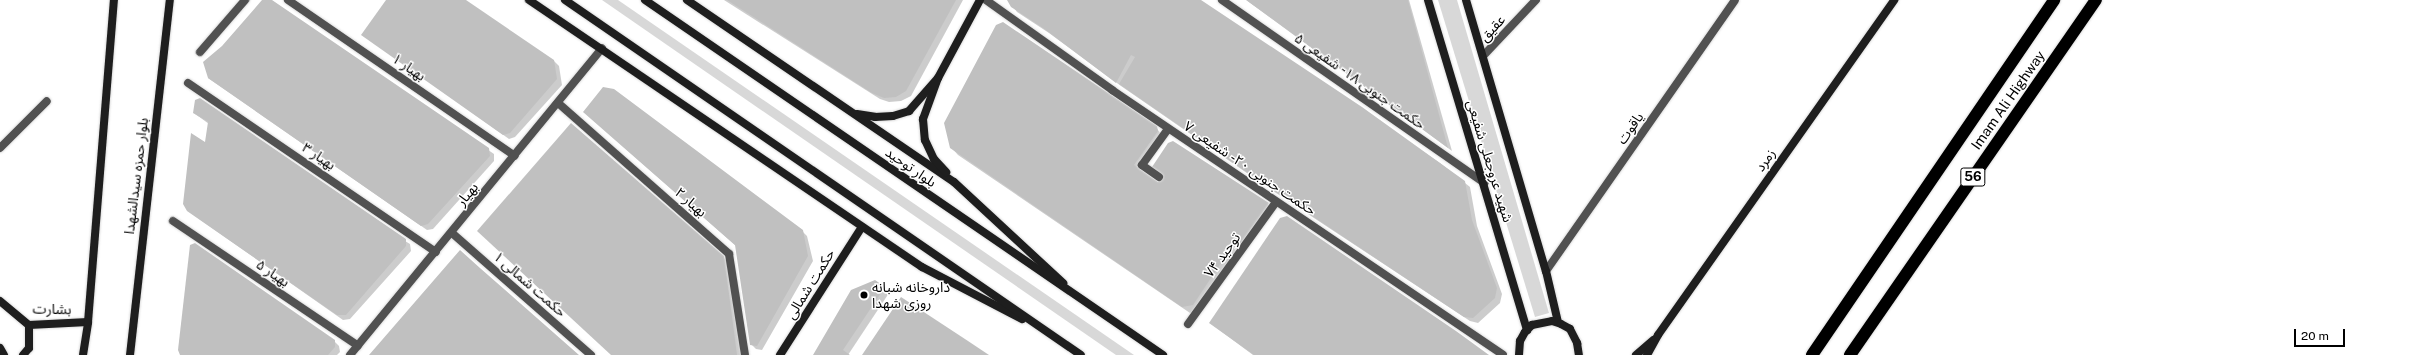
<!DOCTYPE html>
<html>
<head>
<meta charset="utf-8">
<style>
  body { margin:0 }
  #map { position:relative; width:2432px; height:355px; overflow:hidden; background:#fff; font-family:"Public Sans","Noto Sans Arabic",sans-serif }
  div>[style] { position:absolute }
  .green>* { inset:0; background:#d8d8d8 }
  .shadow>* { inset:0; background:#0003 }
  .building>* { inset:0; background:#c0c0c0 }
  .roads { filter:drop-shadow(0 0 1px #dbdbdb) drop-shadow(0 0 1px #dbdbdb) }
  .street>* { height:8px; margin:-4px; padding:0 4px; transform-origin:4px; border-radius:4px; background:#515151 }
  .secondary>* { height:8px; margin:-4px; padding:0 4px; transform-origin:4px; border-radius:4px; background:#1e1e1e }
  .highway>* { height:12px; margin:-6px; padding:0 6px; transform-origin:6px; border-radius:6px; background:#000 }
  .dots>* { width:11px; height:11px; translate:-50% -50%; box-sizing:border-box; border:2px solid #fff; border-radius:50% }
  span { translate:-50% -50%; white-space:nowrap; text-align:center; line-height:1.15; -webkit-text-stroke:3px #fff; paint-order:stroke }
  .shield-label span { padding:1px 3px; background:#fff; border:1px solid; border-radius:3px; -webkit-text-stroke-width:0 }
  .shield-label { font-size:13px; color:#000; font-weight:700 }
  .street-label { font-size:14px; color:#000 }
  .poi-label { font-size:14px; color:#000 }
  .left { translate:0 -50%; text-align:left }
  .scale { position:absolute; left:2294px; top:329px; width:51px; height:18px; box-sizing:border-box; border:2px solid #000; border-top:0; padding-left:5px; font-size:12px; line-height:14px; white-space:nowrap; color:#000; -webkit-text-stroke:3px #fff; paint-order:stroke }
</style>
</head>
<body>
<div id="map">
  <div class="green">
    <div style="clip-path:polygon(602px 0,618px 0,1134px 355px,1116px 355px)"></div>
    <div style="clip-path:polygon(1438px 0,1457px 0,1549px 313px,1535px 317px)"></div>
  </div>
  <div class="shadow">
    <div style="clip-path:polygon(265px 0,271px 0,494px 154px,494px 161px,433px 229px,427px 230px,208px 78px,222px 47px)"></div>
    <div style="clip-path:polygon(387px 0,464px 0,554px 61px,559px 66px,562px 85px,515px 137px,509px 139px,363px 35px)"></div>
    <div style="clip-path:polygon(724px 0,963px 0,911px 96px,901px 101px,889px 102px,880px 99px)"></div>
    <div style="clip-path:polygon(1008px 0,1200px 0,1440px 163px,1470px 187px,1477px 226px,1502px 294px,1500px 303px,1478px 323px,1470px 321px,1267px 187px,1121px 86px,1049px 33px,1017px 12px)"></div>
    <div style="clip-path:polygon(1247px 0,1409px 0,1452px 151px,1249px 2px)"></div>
    <div style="clip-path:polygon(584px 112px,802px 231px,807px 236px,813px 261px,762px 350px,756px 349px,751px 344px,736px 246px)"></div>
    <div style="clip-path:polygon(194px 113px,410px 244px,411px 251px,350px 319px,343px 320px,188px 211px,206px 144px,209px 124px)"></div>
    <div style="clip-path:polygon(1156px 127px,1162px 136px,1139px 169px,1158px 183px,1268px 204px,1273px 209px,1242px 252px,1233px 247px,1239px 253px,1200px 311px,1190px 313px,958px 155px,951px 147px)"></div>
    <div style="clip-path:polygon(723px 257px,728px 262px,741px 355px,612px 355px)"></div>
    <div style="clip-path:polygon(874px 281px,889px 293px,848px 355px,814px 355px)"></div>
    <div style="clip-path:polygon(1210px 323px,1486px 355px,1253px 355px)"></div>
    <div style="clip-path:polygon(334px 341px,339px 346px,340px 352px,337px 355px,181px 355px)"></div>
  </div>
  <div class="building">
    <div style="clip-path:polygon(262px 0,272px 0,489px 148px,490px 156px,428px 224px,421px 226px,208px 78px,203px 62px,222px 46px)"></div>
    <div style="clip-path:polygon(386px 0,466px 0,554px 60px,557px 79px,510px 133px,503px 135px,361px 35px)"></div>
    <div style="clip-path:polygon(727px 0,956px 0,906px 91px,896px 97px,884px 98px,872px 93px)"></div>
    <div style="clip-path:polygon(1007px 0,1201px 0,1362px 107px,1465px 181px,1472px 220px,1497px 288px,1495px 298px,1473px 318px,1464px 317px,1261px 182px,1119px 84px,1135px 57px,1131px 55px,1116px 83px,1043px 28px,1011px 7px)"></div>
    <div style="clip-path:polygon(1246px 0,1408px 0,1448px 148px,1282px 26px)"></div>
    <div style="clip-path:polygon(1003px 22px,1157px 126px,1158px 131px,1134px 165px,1158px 182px,1162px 175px,1152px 167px,1168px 143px,1173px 141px,1269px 203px,1237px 248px,1233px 245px,1193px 305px,1182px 307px,950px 148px,944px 123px,996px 25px)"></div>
    <div style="clip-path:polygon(603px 87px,614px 89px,803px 230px,808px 256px,757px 346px,750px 345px,735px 245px,583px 112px)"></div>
    <div style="clip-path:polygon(200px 98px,406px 239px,406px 246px,346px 315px,337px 315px,187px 211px,183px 204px,191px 133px,205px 142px,208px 122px,193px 113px,195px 100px)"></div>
    <div style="clip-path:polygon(571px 123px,724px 256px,737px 355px,611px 355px,477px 231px)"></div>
    <div style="clip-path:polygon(1287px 216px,1456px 331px,1489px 355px,1254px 355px,1209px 323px,1280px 218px)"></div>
    <div style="clip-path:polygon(195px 243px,335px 340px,335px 347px,328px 355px,180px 355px,178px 350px,190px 245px)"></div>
    <div style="clip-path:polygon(460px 250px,480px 268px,579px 355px,369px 355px)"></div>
    <div style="clip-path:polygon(875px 280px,885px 287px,843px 350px,850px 355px,813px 355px,851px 290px)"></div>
    <div style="clip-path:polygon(901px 297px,968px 341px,989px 355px,862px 355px)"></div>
  </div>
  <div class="roads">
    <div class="street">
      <div style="left:288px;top:0;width:275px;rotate:34.5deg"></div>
      <div style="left:986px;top:0;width:155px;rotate:35.5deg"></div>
      <div style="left:1112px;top:90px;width:472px;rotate:34.1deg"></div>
      <div style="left:1222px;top:0;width:320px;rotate:34.9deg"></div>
      <div style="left:200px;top:52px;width:69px;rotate:-49.1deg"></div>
      <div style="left:1483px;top:56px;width:77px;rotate:-46.6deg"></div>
      <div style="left:188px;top:83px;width:300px;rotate:34.3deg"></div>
      <div style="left:558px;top:103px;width:228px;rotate:41.4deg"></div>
      <div style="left:729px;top:254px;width:102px;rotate:81deg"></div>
      <div style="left:0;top:148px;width:66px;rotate:-45deg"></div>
      <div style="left:1159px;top:177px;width:21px;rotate:-145deg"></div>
      <div style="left:1142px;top:165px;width:44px;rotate:-54.2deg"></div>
      <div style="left:173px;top:221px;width:223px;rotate:34deg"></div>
      <div style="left:452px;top:233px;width:185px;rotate:41.3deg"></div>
      <div style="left:1546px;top:271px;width:330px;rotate:-55.1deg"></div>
      <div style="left:1188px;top:324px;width:150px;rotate:-54.2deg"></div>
      <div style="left:350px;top:355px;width:397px;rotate:-50.6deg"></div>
    </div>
    <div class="secondary">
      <div style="left:529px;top:0;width:475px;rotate:34.2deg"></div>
      <div style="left:922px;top:267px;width:113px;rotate:27.5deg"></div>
      <div style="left:565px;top:0;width:626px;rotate:34.53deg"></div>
      <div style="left:645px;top:0;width:628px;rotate:34.42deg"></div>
      <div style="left:687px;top:0;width:323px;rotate:34.3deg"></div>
      <div style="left:954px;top:182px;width:149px;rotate:42.8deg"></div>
      <div style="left:1428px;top:0;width:345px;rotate:73.3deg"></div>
      <div style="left:1466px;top:0;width:283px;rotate:73.6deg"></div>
      <div style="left:1546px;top:271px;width:52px;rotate:76.8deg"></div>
      <div style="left:938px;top:78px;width:89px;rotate:-61.7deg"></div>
      <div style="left:857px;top:114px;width:18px;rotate:9deg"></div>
      <div style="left:875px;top:117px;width:18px;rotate:-3deg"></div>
      <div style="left:893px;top:116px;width:17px;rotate:-17deg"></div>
      <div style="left:909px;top:111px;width:44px;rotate:-48.7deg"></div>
      <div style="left:938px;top:78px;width:44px;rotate:110.1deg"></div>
      <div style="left:923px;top:119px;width:21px;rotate:85deg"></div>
      <div style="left:925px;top:140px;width:21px;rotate:65deg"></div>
      <div style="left:934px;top:159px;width:18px;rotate:47deg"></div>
      <div style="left:0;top:301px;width:38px;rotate:40deg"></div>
      <div style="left:29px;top:325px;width:59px;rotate:-2.9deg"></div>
      <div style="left:0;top:348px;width:8px;rotate:60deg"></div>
      <div style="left:23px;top:355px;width:9px;rotate:-49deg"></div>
      <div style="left:29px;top:348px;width:23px;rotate:-90deg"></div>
      <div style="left:83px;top:355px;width:33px;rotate:-81deg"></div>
      <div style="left:88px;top:322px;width:323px;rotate:-85.4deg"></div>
      <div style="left:130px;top:355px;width:357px;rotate:-83.6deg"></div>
      <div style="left:780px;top:355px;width:152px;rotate:-57.4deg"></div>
      <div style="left:1519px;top:355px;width:14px;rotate:-86deg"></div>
      <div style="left:1520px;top:341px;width:10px;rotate:-61deg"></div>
      <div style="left:1525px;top:332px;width:10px;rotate:-45deg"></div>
      <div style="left:1532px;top:325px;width:20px;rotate:-11deg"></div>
      <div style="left:1552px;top:321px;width:9px;rotate:18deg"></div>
      <div style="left:1561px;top:324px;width:10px;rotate:29deg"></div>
      <div style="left:1570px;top:329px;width:16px;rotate:63deg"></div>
      <div style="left:1577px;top:343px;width:12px;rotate:81deg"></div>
      <div style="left:1636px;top:355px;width:23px;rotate:-41deg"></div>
      <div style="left:1647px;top:355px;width:23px;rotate:-61deg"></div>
      <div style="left:1658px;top:335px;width:410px;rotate:-54.8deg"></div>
    </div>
    <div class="highway">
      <div style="left:1812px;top:355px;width:430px;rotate:-55.7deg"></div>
      <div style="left:1850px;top:355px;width:432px;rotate:-55.3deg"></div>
    </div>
  </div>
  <div class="dots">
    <div style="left:864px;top:295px;background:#000"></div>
  </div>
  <div class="shield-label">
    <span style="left:1973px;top:177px">56</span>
  </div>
  <div class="street-label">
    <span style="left:1492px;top:28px;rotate:-47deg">عقیق</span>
    <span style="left:409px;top:67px;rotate:34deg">بهیار ۱</span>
    <span style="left:1360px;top:81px;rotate:35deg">حکمت جنوبی ۱۸ - شفیعی ۵</span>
    <span style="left:2008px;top:100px;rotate:-55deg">Imam Ali Highway</span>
    <span style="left:1630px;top:128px;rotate:-55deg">یاقوت</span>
    <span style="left:319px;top:156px;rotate:34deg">بهیار ۳</span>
    <span style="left:1765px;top:160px;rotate:-55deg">زمرد</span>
    <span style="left:1490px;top:161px;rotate:73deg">شهید عروجعلی شفیعی</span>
    <span style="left:911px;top:167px;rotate:35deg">بلوار توحید</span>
    <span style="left:1250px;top:168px;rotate:34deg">حکمت جنوبی ۲۰ - شفیعی ۷</span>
    <span style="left:136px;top:176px;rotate:-83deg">بلوار حمزه سیدالشهدا</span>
    <span style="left:467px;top:194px;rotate:-51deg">بهیار</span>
    <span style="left:691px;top:202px;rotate:41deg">بهیار ۲</span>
    <span style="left:1222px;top:255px;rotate:-54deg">توحید ۷۴</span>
    <span style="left:273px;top:273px;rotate:34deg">بهیار ۵</span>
    <span style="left:530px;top:284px;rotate:41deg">حکمت شمالی ۱</span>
    <span style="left:810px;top:284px;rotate:-58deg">حکمت شمالی</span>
    <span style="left:52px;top:309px;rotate:1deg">بشارت</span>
  </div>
  <div class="poi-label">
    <span class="left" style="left:872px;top:295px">داروخانه شبانه<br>روزی شهدا</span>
  </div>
  <div class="scale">20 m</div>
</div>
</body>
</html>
